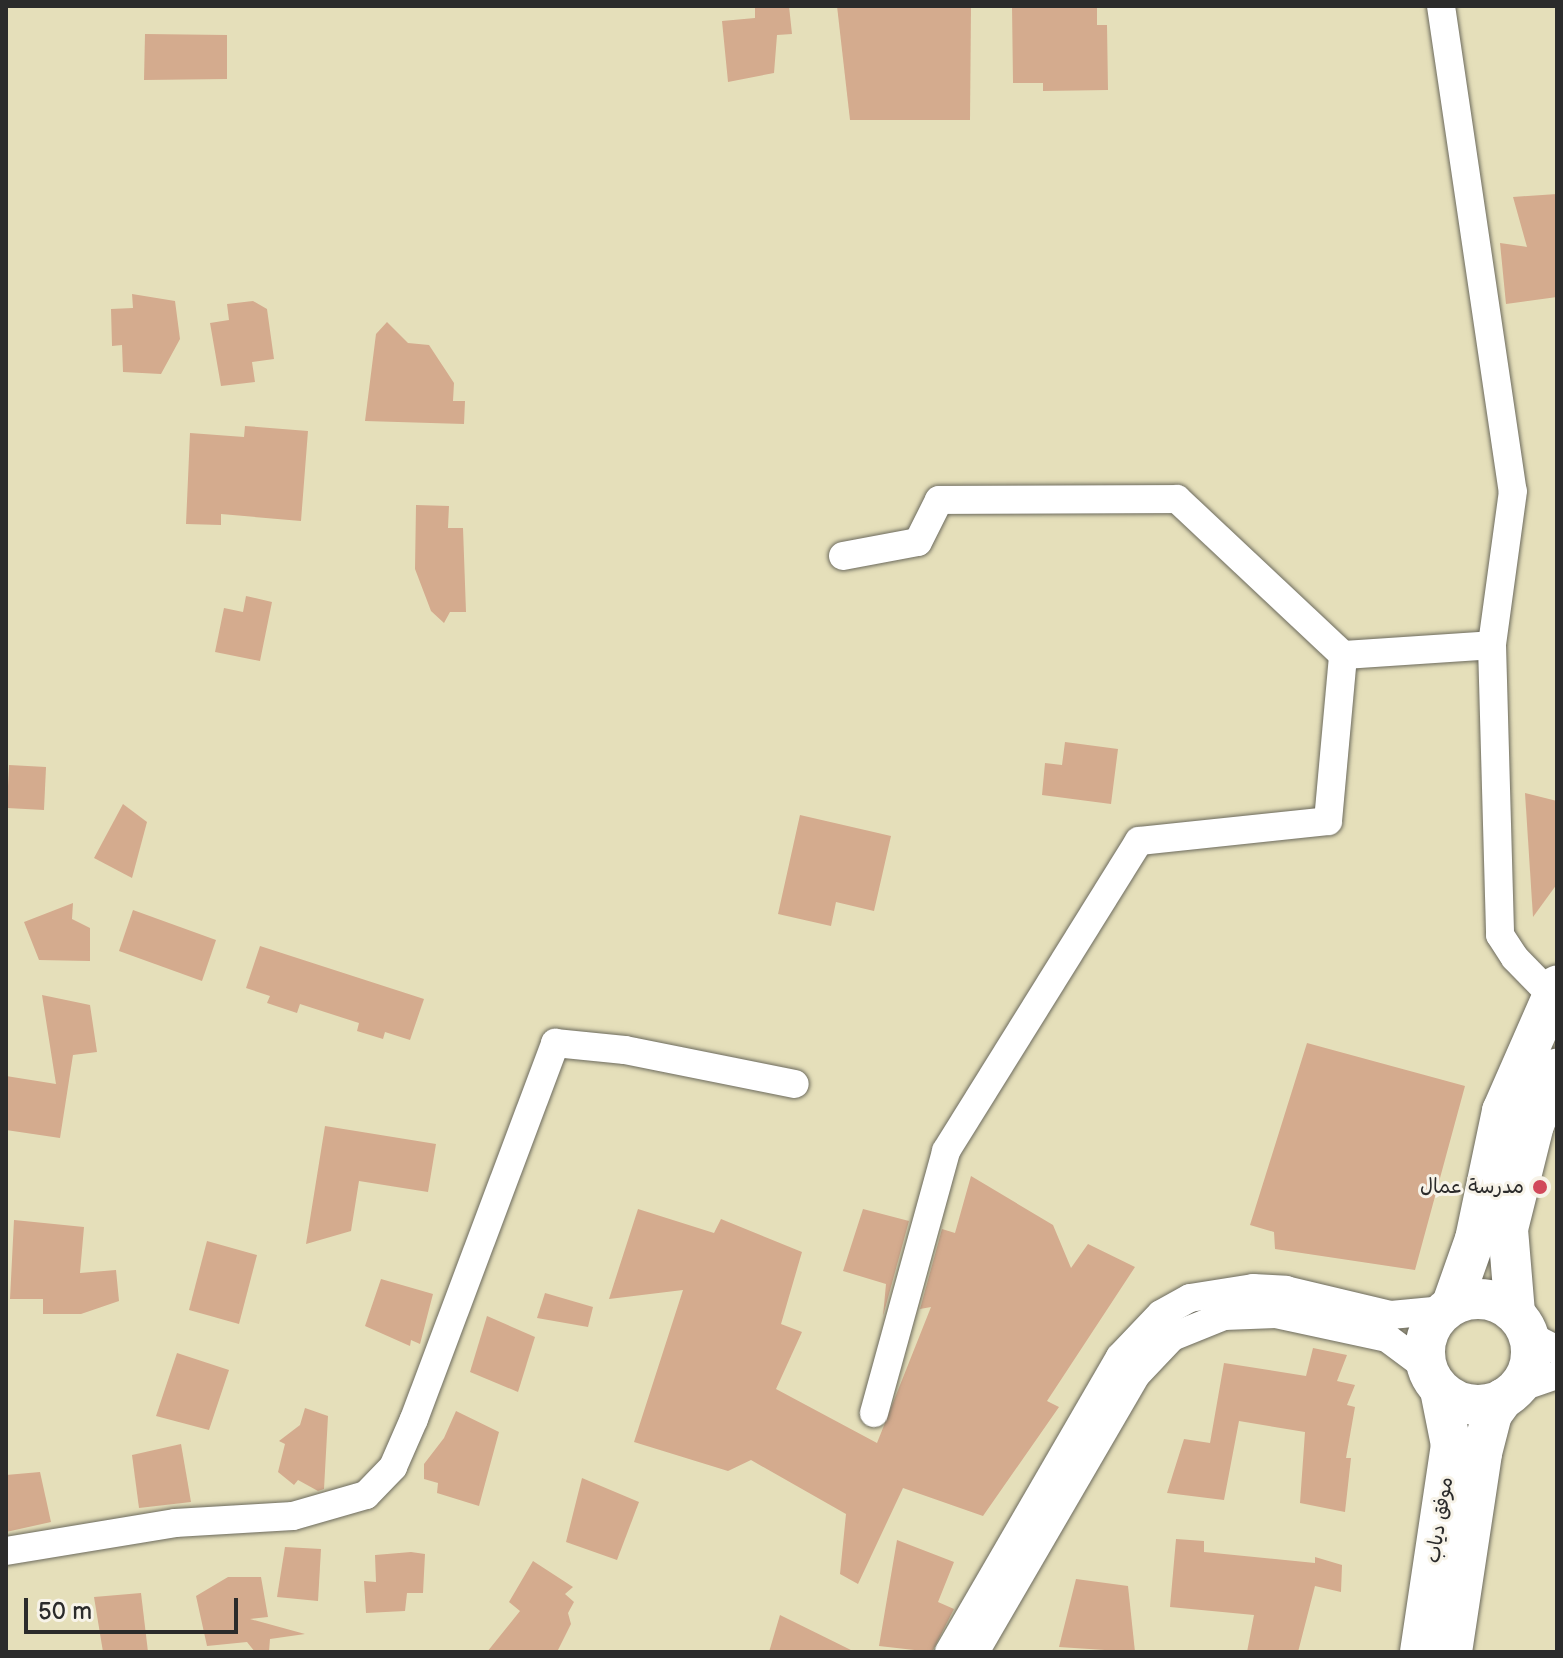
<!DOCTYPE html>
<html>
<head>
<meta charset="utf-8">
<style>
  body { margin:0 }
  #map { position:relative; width:1563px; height:1658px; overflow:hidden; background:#e5dfba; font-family:"Balsamiq Sans","Playpen Sans Arabic",sans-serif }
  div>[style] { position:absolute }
  .building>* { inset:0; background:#d4ab8e }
  .roads { filter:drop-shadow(0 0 2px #6c6a5d) drop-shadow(0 0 2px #6c6a5d) }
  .minor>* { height:28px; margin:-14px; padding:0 14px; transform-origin:14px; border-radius:14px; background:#fff }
  .secondary>* { height:40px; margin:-20px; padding:0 20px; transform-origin:20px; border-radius:20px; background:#fff }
  .secondary>.ring { margin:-20px; padding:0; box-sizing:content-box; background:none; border:40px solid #fff; border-radius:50% }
  .dots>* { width:22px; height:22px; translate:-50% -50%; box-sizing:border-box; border:4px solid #f7f3e8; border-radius:50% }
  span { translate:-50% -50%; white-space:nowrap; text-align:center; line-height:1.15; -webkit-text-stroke:6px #f7f3e8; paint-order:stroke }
  .poi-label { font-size:20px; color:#2b2b2b }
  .right { translate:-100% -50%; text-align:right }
  .street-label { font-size:20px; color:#2b2b2b }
  .frame { position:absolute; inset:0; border:8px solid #2b2b2b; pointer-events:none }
  .scale { position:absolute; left:24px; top:1598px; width:214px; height:36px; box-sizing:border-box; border:4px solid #2b2b2b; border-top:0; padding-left:10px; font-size:24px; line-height:28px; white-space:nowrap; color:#2b2b2b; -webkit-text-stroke:6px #f7f3e8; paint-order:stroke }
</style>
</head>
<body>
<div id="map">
  <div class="building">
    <div style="clip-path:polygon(755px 6px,789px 6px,792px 34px,777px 35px,774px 73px,728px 82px,722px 21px,755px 18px)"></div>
    <div style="clip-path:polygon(837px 6px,971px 6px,970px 120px,850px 120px)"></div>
    <div style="clip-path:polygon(1012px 6px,1097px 8px,1097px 25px,1107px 25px,1108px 90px,1043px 91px,1043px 83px,1013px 83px)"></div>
    <div style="clip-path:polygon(145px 34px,227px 35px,227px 79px,144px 80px)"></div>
    <div style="clip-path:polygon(1557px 194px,1557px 297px,1506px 304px,1500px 243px,1527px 247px,1513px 197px)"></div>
    <div style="clip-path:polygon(132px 294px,175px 301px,180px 339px,161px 374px,123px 372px,122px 345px,112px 346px,111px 309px,133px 308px)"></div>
    <div style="clip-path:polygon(253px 301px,267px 309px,274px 359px,252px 362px,255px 382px,221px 386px,210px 323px,229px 320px,227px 304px)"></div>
    <div style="clip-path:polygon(387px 322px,408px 343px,429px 345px,454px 383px,453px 401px,465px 401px,464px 424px,365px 421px,376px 334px)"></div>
    <div style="clip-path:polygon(245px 426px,308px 431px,301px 521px,221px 514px,221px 525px,186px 524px,190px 433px,244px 437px)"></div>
    <div style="clip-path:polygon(416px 505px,449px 506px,448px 528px,463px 528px,466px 612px,450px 612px,444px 623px,431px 611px,415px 569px)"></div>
    <div style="clip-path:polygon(246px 596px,272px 602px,260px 661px,215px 652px,224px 608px,243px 612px)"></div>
    <div style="clip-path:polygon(1065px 742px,1118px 749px,1111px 804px,1042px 795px,1045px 763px,1062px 765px)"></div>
    <div style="clip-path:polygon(9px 765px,46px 767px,44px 810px,7px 808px)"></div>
    <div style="clip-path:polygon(1525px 793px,1557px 801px,1557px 884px,1533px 917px)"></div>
    <div style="clip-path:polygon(123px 804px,147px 822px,132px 878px,94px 858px)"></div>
    <div style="clip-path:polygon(800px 815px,891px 836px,874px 911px,836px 902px,831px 926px,778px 914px)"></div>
    <div style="clip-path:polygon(73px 903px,72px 919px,90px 928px,90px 961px,39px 960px,24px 922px)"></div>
    <div style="clip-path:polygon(133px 910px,216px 940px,202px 981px,119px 951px)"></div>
    <div style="clip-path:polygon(260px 946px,424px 999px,410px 1040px,385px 1032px,383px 1039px,357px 1031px,359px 1023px,300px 1004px,297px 1013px,267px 1003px,270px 996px,246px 988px)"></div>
    <div style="clip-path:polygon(42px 995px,90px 1005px,97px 1052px,73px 1055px,60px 1138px,6px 1130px,6px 1076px,56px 1084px)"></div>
    <div style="clip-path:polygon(1307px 1043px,1465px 1086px,1415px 1270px,1275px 1249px,1274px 1232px,1250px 1225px)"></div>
    <div style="clip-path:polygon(325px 1126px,436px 1144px,428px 1192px,359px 1181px,351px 1231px,306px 1244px)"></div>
    <div style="clip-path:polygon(971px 1176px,1053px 1225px,1071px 1268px,1088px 1244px,1135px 1267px,1047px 1401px,1059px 1407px,983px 1516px,903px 1488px,858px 1584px,840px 1574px,846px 1514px,751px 1460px,728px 1471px,634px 1442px,683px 1290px,609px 1299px,638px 1209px,714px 1233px,721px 1219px,802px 1252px,781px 1324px,802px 1332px,776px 1389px,877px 1443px,931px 1307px,920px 1309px,942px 1229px,955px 1233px)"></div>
    <div style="clip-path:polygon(863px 1209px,909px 1221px,883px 1316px,886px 1284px,843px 1271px)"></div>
    <div style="clip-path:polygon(14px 1220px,84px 1227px,80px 1273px,116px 1270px,119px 1301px,81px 1314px,43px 1314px,43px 1299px,10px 1299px)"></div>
    <div style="clip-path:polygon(207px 1241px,257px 1255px,239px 1324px,189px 1310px)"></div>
    <div style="clip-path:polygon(381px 1279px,433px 1294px,420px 1344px,411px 1340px,410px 1346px,365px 1326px)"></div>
    <div style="clip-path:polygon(545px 1293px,593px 1307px,588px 1327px,537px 1318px)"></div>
    <div style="clip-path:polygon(487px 1316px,535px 1337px,518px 1392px,470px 1372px)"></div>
    <div style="clip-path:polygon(1313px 1348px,1347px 1355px,1337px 1381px,1355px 1385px,1347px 1405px,1355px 1407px,1346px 1458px,1351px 1458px,1345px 1512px,1300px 1503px,1305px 1432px,1239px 1421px,1224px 1500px,1167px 1493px,1184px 1439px,1210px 1443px,1224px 1363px,1306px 1376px)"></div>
    <div style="clip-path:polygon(177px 1353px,229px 1370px,209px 1430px,156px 1416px)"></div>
    <div style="clip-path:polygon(305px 1408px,328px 1416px,324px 1489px,318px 1491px,298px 1480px,294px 1485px,278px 1472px,285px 1444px,279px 1441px,300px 1425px)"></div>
    <div style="clip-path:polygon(456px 1411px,499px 1432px,479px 1506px,437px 1493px,438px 1483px,424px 1479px,424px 1464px,444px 1438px)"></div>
    <div style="clip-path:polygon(181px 1444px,191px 1502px,139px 1508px,132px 1455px)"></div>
    <div style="clip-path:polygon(40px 1472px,51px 1522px,6px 1532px,6px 1475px)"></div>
    <div style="clip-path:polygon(582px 1478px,639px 1502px,617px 1560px,566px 1542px)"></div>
    <div style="clip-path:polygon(1176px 1539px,1204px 1541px,1204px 1552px,1315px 1563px,1315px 1557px,1342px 1565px,1341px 1592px,1315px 1586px,1298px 1652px,1247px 1652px,1254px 1615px,1170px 1607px)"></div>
    <div style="clip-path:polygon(897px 1540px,954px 1562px,938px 1602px,954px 1609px,932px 1652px,879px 1646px)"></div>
    <div style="clip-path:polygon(285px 1547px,321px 1549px,318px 1601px,277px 1597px)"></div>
    <div style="clip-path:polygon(411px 1552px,425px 1554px,423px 1593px,407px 1593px,405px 1611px,366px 1613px,364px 1581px,376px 1582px,375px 1555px)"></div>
    <div style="clip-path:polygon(533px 1561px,573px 1587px,565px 1594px,574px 1602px,568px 1613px,571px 1624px,557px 1652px,487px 1652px,520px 1611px,509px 1602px)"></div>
    <div style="clip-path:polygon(228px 1577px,261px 1577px,268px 1617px,250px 1619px,305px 1634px,270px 1639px,269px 1652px,255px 1652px,247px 1642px,207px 1646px,196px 1596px)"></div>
    <div style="clip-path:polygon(1076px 1579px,1128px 1586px,1135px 1652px,1059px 1647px)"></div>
    <div style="clip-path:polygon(141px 1593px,148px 1652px,103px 1652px,94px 1597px)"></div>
    <div style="clip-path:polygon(780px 1615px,855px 1652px,769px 1652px)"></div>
  </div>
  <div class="roads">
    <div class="minor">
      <div style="left:1441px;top:6px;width:490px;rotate:81.6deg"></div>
      <div style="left:1513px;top:491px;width:155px;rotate:97.8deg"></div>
      <div style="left:843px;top:556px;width:76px;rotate:-10.6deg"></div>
      <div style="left:918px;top:542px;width:47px;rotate:-63.4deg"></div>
      <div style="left:939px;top:500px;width:238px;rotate:-0.2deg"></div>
      <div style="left:1177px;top:499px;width:228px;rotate:43.2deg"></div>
      <div style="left:1528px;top:1335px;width:33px;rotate:27deg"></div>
      <div style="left:1516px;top:1389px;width:43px;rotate:-18.9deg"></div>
      <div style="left:874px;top:1413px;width:272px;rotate:-74.6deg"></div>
      <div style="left:946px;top:1151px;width:365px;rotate:-58.1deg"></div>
      <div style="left:1139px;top:841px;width:190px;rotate:-6deg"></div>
      <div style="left:1328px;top:821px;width:167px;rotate:-84.8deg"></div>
      <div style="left:1343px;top:655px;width:149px;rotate:-3.8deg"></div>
      <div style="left:1492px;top:645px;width:290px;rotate:88.4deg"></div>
      <div style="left:1500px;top:935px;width:27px;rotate:57deg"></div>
      <div style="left:1515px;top:958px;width:60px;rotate:45.7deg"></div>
      <div style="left:6px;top:1551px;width:171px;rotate:-9.4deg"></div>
      <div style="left:175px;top:1523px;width:118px;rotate:-3.4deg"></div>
      <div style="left:293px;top:1516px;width:76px;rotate:-16deg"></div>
      <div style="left:366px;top:1495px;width:39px;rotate:-46deg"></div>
      <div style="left:393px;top:1467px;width:52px;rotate:-66.4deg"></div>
      <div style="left:414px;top:1419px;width:402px;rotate:-69.4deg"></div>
      <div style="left:555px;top:1043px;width:70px;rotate:5.7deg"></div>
      <div style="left:625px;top:1050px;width:173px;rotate:11.3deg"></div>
      <div style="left:949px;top:1652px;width:341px;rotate:-59.9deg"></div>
      <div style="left:1120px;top:1357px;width:59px;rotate:-46.4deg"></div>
      <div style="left:1161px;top:1314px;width:33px;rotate:-29deg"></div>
      <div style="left:1190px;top:1298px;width:64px;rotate:-9deg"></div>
      <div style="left:1253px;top:1288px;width:33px;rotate:3deg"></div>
      <div style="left:1286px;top:1290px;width:108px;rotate:13.4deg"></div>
      <div style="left:1391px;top:1315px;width:53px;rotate:-5.4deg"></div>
      <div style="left:975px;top:1652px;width:320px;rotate:-59.8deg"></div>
      <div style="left:1136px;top:1375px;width:52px;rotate:-46.5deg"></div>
      <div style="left:1172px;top:1337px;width:56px;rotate:-22deg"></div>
      <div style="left:1224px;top:1316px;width:52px;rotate:-2.2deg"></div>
      <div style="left:1276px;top:1314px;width:114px;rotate:12.2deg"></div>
      <div style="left:1387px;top:1338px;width:49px;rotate:36.6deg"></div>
    </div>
    <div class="secondary">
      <div class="ring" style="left:1425px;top:1299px;width:66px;height:66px"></div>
      <div style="left:1452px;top:1304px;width:69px;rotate:-70.5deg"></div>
      <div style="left:1475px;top:1239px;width:131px;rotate:-78.1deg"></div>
      <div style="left:1502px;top:1111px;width:137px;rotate:-66.3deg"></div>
      <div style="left:1515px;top:1313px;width:84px;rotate:-94.8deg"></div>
      <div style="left:1508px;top:1229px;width:107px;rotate:-76deg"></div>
      <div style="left:1534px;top:1125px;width:61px;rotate:-67.7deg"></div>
      <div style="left:1420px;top:1652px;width:209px;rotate:-81.5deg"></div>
      <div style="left:1451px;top:1445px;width:56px;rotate:-101.3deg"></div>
      <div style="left:1452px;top:1652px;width:201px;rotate:-81.4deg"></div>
      <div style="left:1482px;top:1453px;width:40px;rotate:-75.6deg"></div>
      <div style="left:1492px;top:1414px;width:19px;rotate:-54deg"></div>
    </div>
  </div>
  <div class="dots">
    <div style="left:1540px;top:1187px;background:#d1495b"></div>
  </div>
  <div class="poi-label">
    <span class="right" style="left:1524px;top:1187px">مدرسة عمال</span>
  </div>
  <div class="street-label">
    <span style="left:1440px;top:1520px;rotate:-81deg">موفق دياب</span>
  </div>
  <div class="frame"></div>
  <div class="scale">50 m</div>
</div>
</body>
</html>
